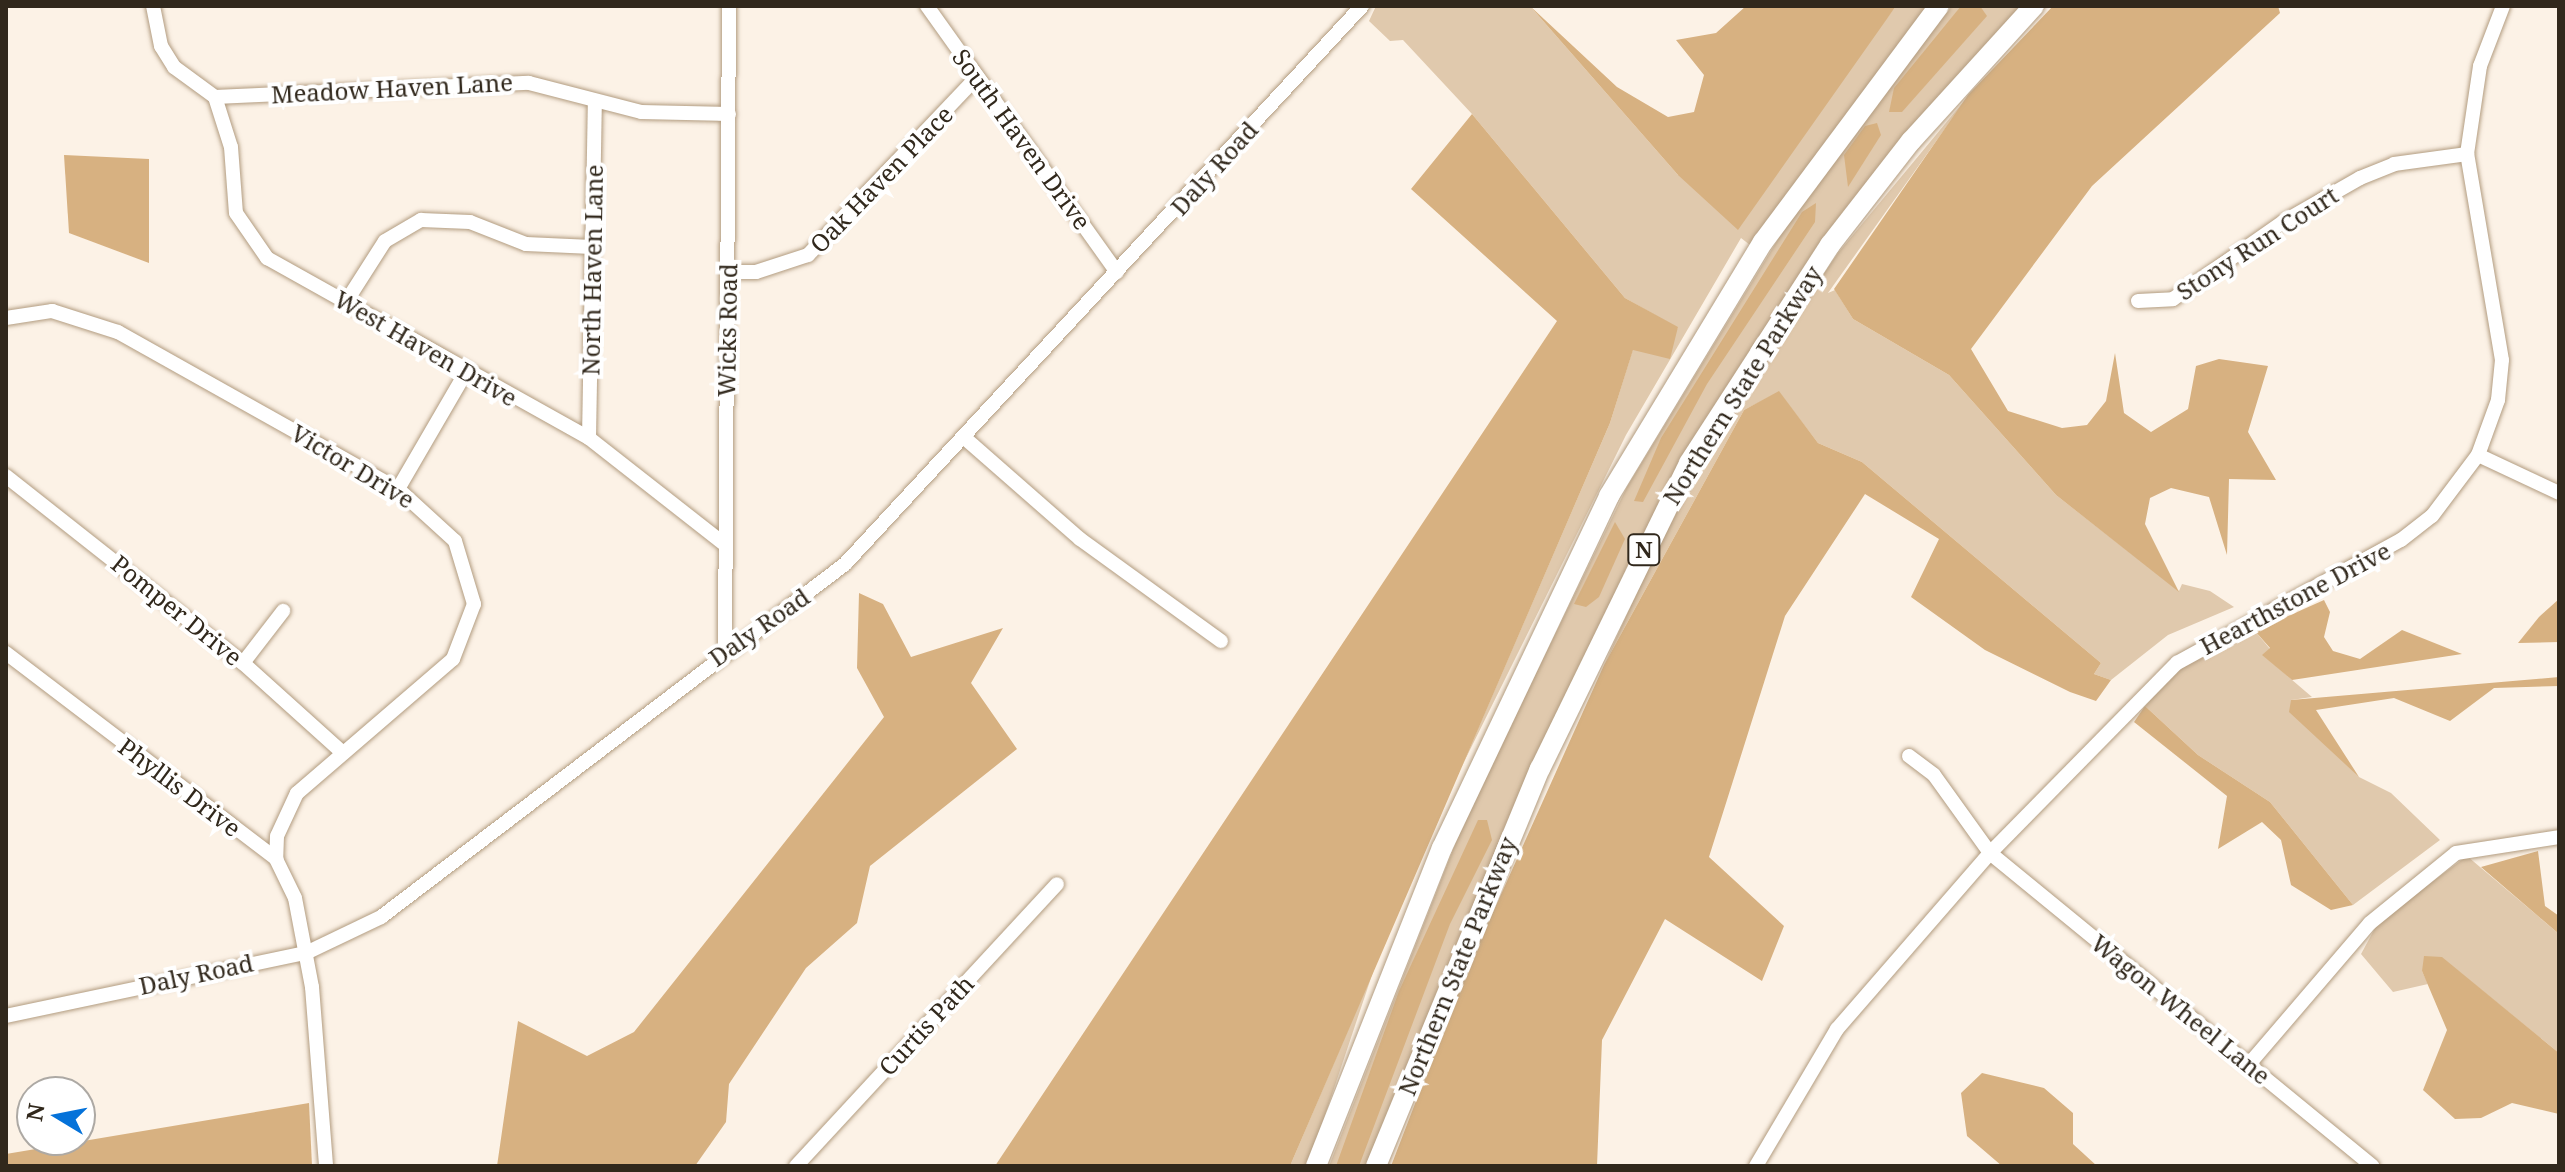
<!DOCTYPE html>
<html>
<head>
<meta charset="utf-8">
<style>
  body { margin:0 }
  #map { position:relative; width:2565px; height:1172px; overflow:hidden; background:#fcf2e6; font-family:"Noto Serif",serif }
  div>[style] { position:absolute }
  .green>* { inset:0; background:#e0c9ad }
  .forest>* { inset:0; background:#d7b181 }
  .roads { filter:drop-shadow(0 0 2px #b29c80) drop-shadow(0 0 2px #b29c80) }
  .minor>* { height:14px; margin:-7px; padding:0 7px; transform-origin:7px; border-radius:7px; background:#fff }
  .highway>* { height:20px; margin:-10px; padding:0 10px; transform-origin:10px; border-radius:10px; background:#fff }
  span { translate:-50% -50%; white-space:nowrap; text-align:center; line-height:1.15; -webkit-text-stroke:8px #fff; paint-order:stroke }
  .shield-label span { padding:2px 6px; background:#fff; border:2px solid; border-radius:6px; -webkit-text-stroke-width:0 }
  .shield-label { font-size:22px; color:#31281c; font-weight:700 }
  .street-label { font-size:24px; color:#31281c }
  .frame { position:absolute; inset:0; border:8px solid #31281c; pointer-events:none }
  .north { position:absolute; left:16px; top:1076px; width:80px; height:80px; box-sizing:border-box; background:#fff; border:2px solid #ada9a4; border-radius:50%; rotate:280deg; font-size:22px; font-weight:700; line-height:32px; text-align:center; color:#31281c }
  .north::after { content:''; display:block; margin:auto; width:28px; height:36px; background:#0572d9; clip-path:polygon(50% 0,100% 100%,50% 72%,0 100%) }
</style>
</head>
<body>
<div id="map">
  <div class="green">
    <div style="clip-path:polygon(1376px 6px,1530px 6px,1678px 175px,1831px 92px,1896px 6px,1927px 6px,1750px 245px,1741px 238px,1626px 435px,1461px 768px,1610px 423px,1633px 349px,1678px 328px,1625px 298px,1472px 114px,1403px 40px,1390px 41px,1369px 21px)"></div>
    <div style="clip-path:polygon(1952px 6px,2031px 6px,1727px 388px,1629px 562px,1370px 1166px,1329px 1166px,1465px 819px,1627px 487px,1805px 195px)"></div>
    <div style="clip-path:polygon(1969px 95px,1828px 293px,1835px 290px,1853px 319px,1949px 375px,2056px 495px,2179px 591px,2182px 584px,2210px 591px,2234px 607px,2168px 635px,2111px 680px,2094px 674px,2101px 663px,1862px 462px,1818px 443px,1779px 392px,1744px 410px,1604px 665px,1674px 511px,1757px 372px,1838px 253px)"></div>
    <div style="clip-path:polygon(2255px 631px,2270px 649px,2263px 655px,2312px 697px,2291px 700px,2359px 777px,2391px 793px,2440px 840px,2353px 905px,2270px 802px,2198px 755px,2145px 706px,2178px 670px)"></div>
    <div style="clip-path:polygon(2467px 856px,2559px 934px,2559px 1053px,2442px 958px,2422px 971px,2428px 984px,2393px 992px,2361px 954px,2379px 921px)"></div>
    <div style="clip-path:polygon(1374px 969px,1308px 1166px,1290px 1166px)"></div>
  </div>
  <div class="forest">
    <div style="clip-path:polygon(1530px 6px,1617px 87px,1668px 117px,1694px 112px,1704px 75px,1676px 40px,1716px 33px,1746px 6px,1896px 6px,1738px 230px,1678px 175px)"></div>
    <div style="clip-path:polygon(1961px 6px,1980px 6px,1987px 16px,1902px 112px,1889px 112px,1894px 88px)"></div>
    <div style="clip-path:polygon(2053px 6px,2278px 6px,2280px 13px,2092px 186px,1971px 349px,2008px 411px,2062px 428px,2087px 425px,2106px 401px,2115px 353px,2124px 413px,2151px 432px,2188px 409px,2196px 366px,2219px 359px,2268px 366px,2248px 432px,2276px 480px,2229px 479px,2227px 555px,2209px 497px,2171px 488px,2150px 498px,2145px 524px,2179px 592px,2056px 495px,1949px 375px,1853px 319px,1834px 289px,1968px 95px)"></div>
    <div style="clip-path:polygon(1472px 114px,1625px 298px,1678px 327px,1670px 359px,1633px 350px,1610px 423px,1290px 1166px,995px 1166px,1557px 321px,1411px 189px)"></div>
    <div style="clip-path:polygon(1877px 123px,1881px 135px,1848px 187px,1844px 155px,1865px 126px)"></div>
    <div style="clip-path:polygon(64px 155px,149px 159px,149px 263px,69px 233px)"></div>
    <div style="clip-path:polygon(1816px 203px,1815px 222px,1707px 384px,1643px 502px,1634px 501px,1661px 438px,1802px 212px)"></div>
    <div style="clip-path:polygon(1779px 391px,1818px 443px,1862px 462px,2101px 663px,2094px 674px,2111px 680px,2096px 701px,2070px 692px,1985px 650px,1911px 597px,1939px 539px,1865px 494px,1785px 616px,1709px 857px,1784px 926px,1762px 981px,1665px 919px,1602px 1040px,1597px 1166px,1391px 1166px,1463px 979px,1604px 665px,1744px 410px)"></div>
    <div style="clip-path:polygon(1615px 522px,1625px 539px,1599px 597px,1586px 607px,1574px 604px)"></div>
    <div style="clip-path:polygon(859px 593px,883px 604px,911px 657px,1003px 628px,971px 683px,1017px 749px,870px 866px,857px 923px,806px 968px,729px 1084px,726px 1122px,695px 1166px,497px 1166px,518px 1021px,587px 1056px,634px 1032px,884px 717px,857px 668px)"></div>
    <div style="clip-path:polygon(2559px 599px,2559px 642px,2518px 643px,2539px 617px)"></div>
    <div style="clip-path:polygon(2324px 600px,2330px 612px,2324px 637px,2333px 651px,2360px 659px,2402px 630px,2462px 654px,2292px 680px,2262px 655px,2270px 648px,2255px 631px)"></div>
    <div style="clip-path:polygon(2559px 677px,2559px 686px,2494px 688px,2450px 721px,2394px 698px,2316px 710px,2359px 777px,2289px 712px,2291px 700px)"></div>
    <div style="clip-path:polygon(2145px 706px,2198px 755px,2270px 802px,2353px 905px,2331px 910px,2291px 885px,2281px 840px,2262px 822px,2218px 849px,2227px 796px,2134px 722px)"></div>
    <div style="clip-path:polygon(1478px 820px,1487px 820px,1492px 840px,1450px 924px,1359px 1166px,1336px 1166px,1399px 991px)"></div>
    <div style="clip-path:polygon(2538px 851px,2545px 906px,2559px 916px,2559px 934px,2481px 867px)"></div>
    <div style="clip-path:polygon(2424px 956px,2442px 957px,2559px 1053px,2559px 1114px,2512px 1103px,2481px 1118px,2455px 1119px,2423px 1090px,2447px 1030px,2422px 971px)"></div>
    <div style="clip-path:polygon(1982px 1073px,2044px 1088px,2073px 1113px,2073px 1144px,2097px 1166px,2002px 1166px,1967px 1136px,1961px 1093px)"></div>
    <div style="clip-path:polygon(309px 1103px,312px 1166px,6px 1166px,6px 1154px)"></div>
  </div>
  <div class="roads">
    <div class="minor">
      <div style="left:153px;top:6px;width:41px;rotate:78.7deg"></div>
      <div style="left:161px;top:46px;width:25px;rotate:58deg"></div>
      <div style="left:174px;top:67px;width:51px;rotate:36.2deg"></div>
      <div style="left:215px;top:97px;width:314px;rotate:-2.6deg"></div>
      <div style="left:529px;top:83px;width:116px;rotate:14.5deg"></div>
      <div style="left:641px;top:112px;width:88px;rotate:1.3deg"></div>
      <div style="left:927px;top:6px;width:327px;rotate:54.5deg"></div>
      <div style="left:215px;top:97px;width:52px;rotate:72.3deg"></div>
      <div style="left:231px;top:147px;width:66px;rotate:85.7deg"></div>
      <div style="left:236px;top:213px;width:55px;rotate:55.4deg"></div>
      <div style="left:267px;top:258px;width:369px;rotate:29.2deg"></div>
      <div style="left:589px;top:438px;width:170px;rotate:38.1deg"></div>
      <div style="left:728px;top:272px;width:28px"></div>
      <div style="left:756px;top:272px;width:55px;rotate:-18.1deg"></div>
      <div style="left:808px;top:255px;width:245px;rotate:-46.5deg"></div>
      <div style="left:2138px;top:301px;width:35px;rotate:-3deg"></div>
      <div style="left:2173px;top:299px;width:134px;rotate:-35deg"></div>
      <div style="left:2283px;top:222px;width:89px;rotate:-29.7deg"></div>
      <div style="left:2360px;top:178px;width:37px;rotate:-22deg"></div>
      <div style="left:2394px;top:164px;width:74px;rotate:-7.8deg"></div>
      <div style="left:346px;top:302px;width:72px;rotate:-57.4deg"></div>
      <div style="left:385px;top:241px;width:42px;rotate:-30.3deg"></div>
      <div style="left:421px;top:220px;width:49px;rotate:2.3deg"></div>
      <div style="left:470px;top:222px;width:60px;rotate:21.4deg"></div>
      <div style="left:526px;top:244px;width:66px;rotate:2.6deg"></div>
      <div style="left:6px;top:318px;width:47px;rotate:-8.7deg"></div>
      <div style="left:52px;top:311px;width:69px;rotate:17.7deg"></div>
      <div style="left:118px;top:332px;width:321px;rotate:29.3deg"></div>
      <div style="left:398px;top:489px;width:77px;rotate:42.4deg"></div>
      <div style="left:455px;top:541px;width:66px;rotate:73.2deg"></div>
      <div style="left:474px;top:604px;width:59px;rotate:110.9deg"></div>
      <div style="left:453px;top:659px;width:206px;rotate:139.3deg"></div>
      <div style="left:297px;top:793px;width:47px;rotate:114.9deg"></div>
      <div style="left:277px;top:836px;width:23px;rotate:92deg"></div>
      <div style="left:589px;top:438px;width:336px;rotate:-89deg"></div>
      <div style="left:967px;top:440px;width:150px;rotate:41.2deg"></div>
      <div style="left:1080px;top:539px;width:174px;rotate:35.9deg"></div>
      <div style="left:2478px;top:455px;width:89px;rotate:25.1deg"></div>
      <div style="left:6px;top:476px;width:302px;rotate:38.3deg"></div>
      <div style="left:243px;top:663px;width:133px;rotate:42deg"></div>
      <div style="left:398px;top:489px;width:135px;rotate:-59.8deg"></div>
      <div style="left:6px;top:653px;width:340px;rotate:37.3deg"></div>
      <div style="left:276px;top:859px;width:43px;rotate:64deg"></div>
      <div style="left:295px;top:898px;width:91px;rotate:79.2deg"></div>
      <div style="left:312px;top:987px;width:180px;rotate:85.5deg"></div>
      <div style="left:725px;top:653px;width:647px;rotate:-89.65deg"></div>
      <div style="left:243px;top:663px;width:66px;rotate:-52.4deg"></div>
      <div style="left:1909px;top:756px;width:31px;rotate:37deg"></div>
      <div style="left:1934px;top:775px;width:96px;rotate:54.3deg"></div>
      <div style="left:1990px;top:853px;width:494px;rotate:39.3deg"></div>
      <div style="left:6px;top:1016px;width:307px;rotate:-11.9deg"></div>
      <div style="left:306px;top:953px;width:83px;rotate:-25.6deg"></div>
      <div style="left:381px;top:917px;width:583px;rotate:-37.26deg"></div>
      <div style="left:845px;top:564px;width:761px;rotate:-47.18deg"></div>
      <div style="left:2250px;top:1063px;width:184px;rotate:-49.4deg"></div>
      <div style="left:2370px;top:923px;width:111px;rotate:-39.1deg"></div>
      <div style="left:2456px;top:853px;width:104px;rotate:-8.8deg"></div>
      <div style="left:796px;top:1166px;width:384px;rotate:-47.2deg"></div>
      <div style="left:1756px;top:1166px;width:159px;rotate:-59.4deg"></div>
      <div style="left:1837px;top:1029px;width:233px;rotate:-49deg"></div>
      <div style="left:1990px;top:853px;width:267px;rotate:-45.5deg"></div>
      <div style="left:2177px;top:663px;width:256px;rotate:-28.8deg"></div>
      <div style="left:2401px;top:540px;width:39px;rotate:-38deg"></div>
      <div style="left:2432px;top:516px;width:76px;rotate:-53deg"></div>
      <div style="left:2478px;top:455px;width:59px;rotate:-70deg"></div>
      <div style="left:2498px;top:400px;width:40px;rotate:-84.3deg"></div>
      <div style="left:2502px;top:360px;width:209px;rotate:-99.6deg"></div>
      <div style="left:2467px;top:154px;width:89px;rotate:-81.6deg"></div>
      <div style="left:2480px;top:66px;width:64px;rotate:-69deg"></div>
    </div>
    <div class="highway">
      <div style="left:1316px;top:1166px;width:342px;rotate:-68.4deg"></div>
      <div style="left:1442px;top:848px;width:390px;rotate:-64.6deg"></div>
      <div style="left:1609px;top:496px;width:297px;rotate:-58.8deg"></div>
      <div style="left:1763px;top:242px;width:294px;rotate:-53.3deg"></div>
      <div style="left:1376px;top:1166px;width:430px;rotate:-67.6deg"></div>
      <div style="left:1540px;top:769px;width:340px;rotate:-64deg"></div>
      <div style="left:1689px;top:463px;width:260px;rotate:-57.1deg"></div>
      <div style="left:1830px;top:245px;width:132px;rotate:-52.1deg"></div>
      <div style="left:1911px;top:141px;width:183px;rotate:-47.7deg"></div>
    </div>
  </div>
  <div class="shield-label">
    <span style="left:1644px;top:550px">N</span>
  </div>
  <div class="street-label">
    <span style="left:392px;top:88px;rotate:-3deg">Meadow Haven Lane</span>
    <span style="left:1022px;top:139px;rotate:54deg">South Haven Drive</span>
    <span style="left:1214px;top:168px;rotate:-48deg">Daly Road</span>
    <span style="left:881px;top:179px;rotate:-46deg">Oak Haven Place</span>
    <span style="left:2257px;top:243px;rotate:-33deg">Stony Run Court</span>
    <span style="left:592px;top:270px;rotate:-89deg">North Haven Lane</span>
    <span style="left:727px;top:330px;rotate:-89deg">Wicks Road</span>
    <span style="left:426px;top:348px;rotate:30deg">West Haven Drive</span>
    <span style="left:1742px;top:385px;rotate:-58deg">Northern State Parkway</span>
    <span style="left:353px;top:466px;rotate:31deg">Victor Drive</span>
    <span style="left:2295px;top:598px;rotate:-28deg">Hearthstone Drive</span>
    <span style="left:177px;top:610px;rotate:39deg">Pomper Drive</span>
    <span style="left:759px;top:627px;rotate:-35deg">Daly Road</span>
    <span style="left:180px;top:787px;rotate:37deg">Phyllis Drive</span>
    <span style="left:1457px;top:966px;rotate:-68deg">Northern State Parkway</span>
    <span style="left:196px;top:974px;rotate:-12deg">Daly Road</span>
    <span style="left:2181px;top:1009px;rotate:39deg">Wagon Wheel Lane</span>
    <span style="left:926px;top:1025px;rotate:-47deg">Curtis Path</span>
  </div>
  <div class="frame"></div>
  <div class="north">N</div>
</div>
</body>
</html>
